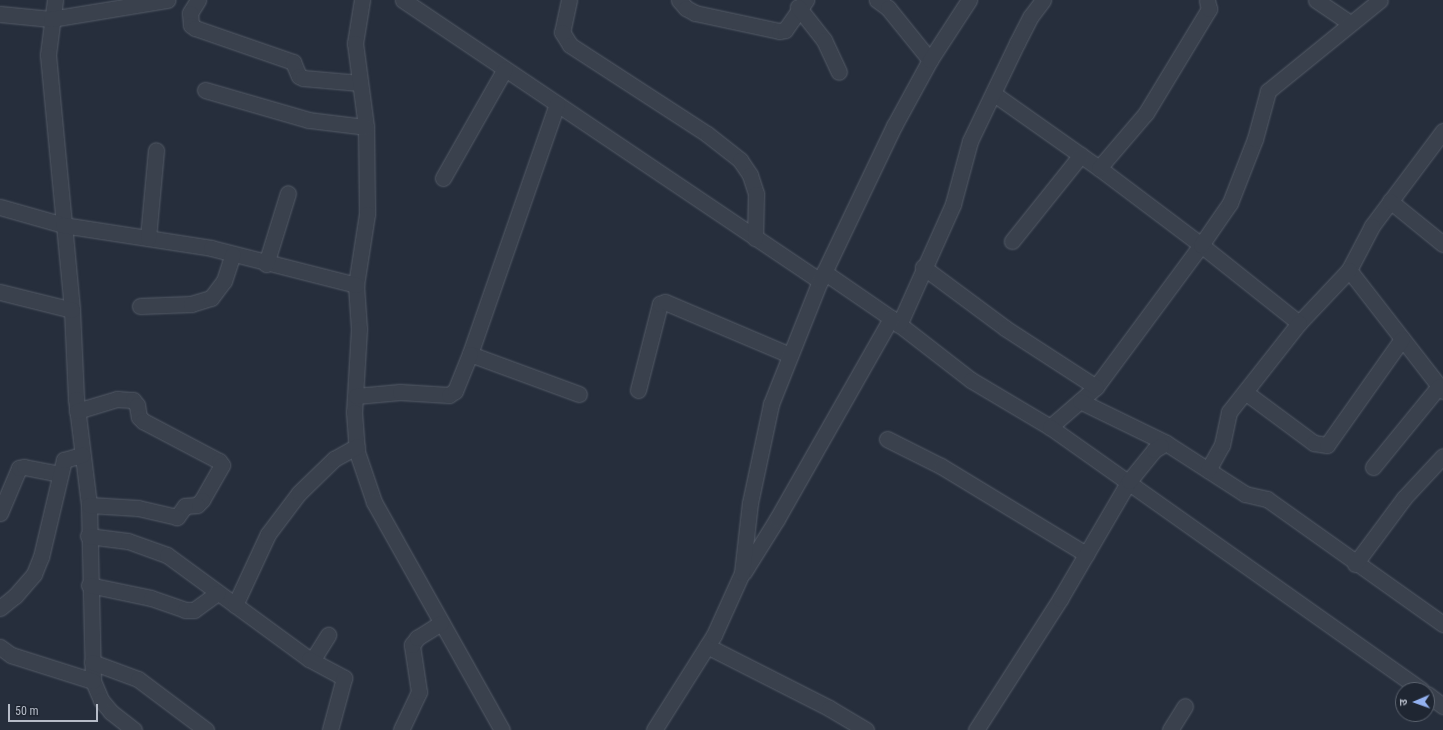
<!DOCTYPE html>
<html>
<head>
<meta charset="utf-8">
<style>
  body { margin:0 }
  #map { position:relative; width:1443px; height:730px; overflow:hidden; background:#262e3c; font-family:"Roboto Condensed","Noto Sans Devanagari",sans-serif }
  div>[style] { position:absolute }
  .roads { filter:drop-shadow(0 0 1px #555c68) drop-shadow(0 0 1px #555c68) }
  .minor>* { height:15px; margin:-7.5px; padding:0 7.5px; transform-origin:7.5px; border-radius:7.5px; background:#3a414d }
  span { translate:-50% -50%; white-space:nowrap; text-align:center; line-height:1.15; -webkit-text-stroke:3px #1f2632; paint-order:stroke }
  .north { position:absolute; left:1395px; top:682px; width:40px; height:40px; box-sizing:border-box; background:#1f2632; border:1px solid #5b626e; border-radius:50%; rotate:268deg; font-size:11px; font-weight:700; line-height:16px; text-align:center; color:#b6bcc8 }
  .north::after { content:''; display:block; margin:auto; width:14px; height:18px; background:#93b1f0; clip-path:polygon(50% 0,100% 100%,50% 72%,0 100%) }
  .scale { position:absolute; left:8px; top:704px; width:90px; height:18px; box-sizing:border-box; border:2px solid #b6bcc8; border-top:0; padding-left:5px; font-size:12px; line-height:14px; white-space:nowrap; color:#b6bcc8; -webkit-text-stroke:3px #1f2632; paint-order:stroke }
</style>
</head>
<body>
<div id="map">
  <div class="roads">
    <div class="minor">
      <div style="left:55px;top:0;width:55px;rotate:97.3deg"></div>
      <div style="left:48px;top:55px;width:256px;rotate:84.6deg"></div>
      <div style="left:72px;top:310px;width:89px;rotate:87.4deg"></div>
      <div style="left:76px;top:399px;width:107px;rotate:83deg"></div>
      <div style="left:89px;top:505px;width:176px;rotate:88.7deg"></div>
      <div style="left:93px;top:681px;width:21px;rotate:67deg"></div>
      <div style="left:101px;top:700px;width:16px;rotate:50deg"></div>
      <div style="left:111px;top:712px;width:29px;rotate:38deg"></div>
      <div style="left:198px;top:0;width:15px;rotate:122deg"></div>
      <div style="left:190px;top:13px;width:12px;rotate:85deg"></div>
      <div style="left:191px;top:25px;width:5px;rotate:37deg"></div>
      <div style="left:195px;top:28px;width:104px;rotate:19.1deg"></div>
      <div style="left:293px;top:62px;width:15px;rotate:67deg"></div>
      <div style="left:299px;top:76px;width:4px;rotate:27deg"></div>
      <div style="left:303px;top:78px;width:57px;rotate:5deg"></div>
      <div style="left:362px;top:0;width:44px;rotate:99.2deg"></div>
      <div style="left:355px;top:43px;width:85px;rotate:82.5deg"></div>
      <div style="left:366px;top:127px;width:87px;rotate:89.3deg"></div>
      <div style="left:367px;top:214px;width:72px;rotate:98.8deg"></div>
      <div style="left:356px;top:285px;width:44px;rotate:86.1deg"></div>
      <div style="left:359px;top:329px;width:83px;rotate:93.4deg"></div>
      <div style="left:354px;top:412px;width:40px;rotate:85.7deg"></div>
      <div style="left:357px;top:452px;width:53px;rotate:71.2deg"></div>
      <div style="left:374px;top:502px;width:261px;rotate:60.7deg"></div>
      <div style="left:403px;top:0;width:503px;rotate:33.97deg"></div>
      <div style="left:569px;top:0;width:33px;rotate:102deg"></div>
      <div style="left:562px;top:32px;width:15px;rotate:58deg"></div>
      <div style="left:570px;top:45px;width:163px;rotate:33deg"></div>
      <div style="left:707px;top:134px;width:42px;rotate:38.2deg"></div>
      <div style="left:740px;top:160px;width:18px;rotate:56deg"></div>
      <div style="left:750px;top:175px;width:20px;rotate:72deg"></div>
      <div style="left:756px;top:194px;width:44px;rotate:91.3deg"></div>
      <div style="left:679px;top:0;width:11px;rotate:49deg"></div>
      <div style="left:686px;top:8px;width:10px;rotate:29deg"></div>
      <div style="left:695px;top:13px;width:86px;rotate:12.1deg"></div>
      <div style="left:779px;top:31px;width:6px;rotate:-9deg"></div>
      <div style="left:785px;top:30px;width:37px;rotate:-55deg"></div>
      <div style="left:877px;top:0;width:14px;rotate:36deg"></div>
      <div style="left:888px;top:8px;width:67px;rotate:51.1deg"></div>
      <div style="left:1316px;top:0;width:41px;rotate:34.1deg"></div>
      <div style="left:798px;top:7px;width:42px;rotate:51.8deg"></div>
      <div style="left:824px;top:40px;width:35px;rotate:65deg"></div>
      <div style="left:0;top:14px;width:51px;rotate:5.6deg"></div>
      <div style="left:51px;top:19px;width:118px;rotate:-9.3deg"></div>
      <div style="left:205px;top:90px;width:108px;rotate:16.1deg"></div>
      <div style="left:309px;top:120px;width:57px;rotate:7deg"></div>
      <div style="left:994px;top:94px;width:128px;rotate:35.2deg"></div>
      <div style="left:1099px;top:168px;width:128px;rotate:37deg"></div>
      <div style="left:1201px;top:245px;width:177px;rotate:126.5deg"></div>
      <div style="left:1096px;top:387px;width:61px;rotate:139deg"></div>
      <div style="left:557px;top:104px;width:265px;rotate:109.2deg"></div>
      <div style="left:470px;top:354px;width:116px;rotate:20.2deg"></div>
      <div style="left:1443px;top:131px;width:119px;rotate:126.8deg"></div>
      <div style="left:1372px;top:226px;width:50px;rotate:117.6deg"></div>
      <div style="left:1349px;top:270px;width:153px;rotate:52.2deg"></div>
      <div style="left:1099px;top:168px;width:72px;rotate:-49.5deg"></div>
      <div style="left:1146px;top:113px;width:122px;rotate:-58.8deg"></div>
      <div style="left:1209px;top:9px;width:9px;rotate:-103deg"></div>
      <div style="left:443px;top:178px;width:125px;rotate:-60.4deg"></div>
      <div style="left:1390px;top:201px;width:68px;rotate:39.1deg"></div>
      <div style="left:0;top:207px;width:66px;rotate:15.9deg"></div>
      <div style="left:63px;top:225px;width:150px;rotate:8.8deg"></div>
      <div style="left:211px;top:248px;width:150px;rotate:14.3deg"></div>
      <div style="left:148px;top:238px;width:88px;rotate:-84.8deg"></div>
      <div style="left:1012px;top:241px;width:110px;rotate:-51.3deg"></div>
      <div style="left:266px;top:264px;width:74px;rotate:-72.8deg"></div>
      <div style="left:923px;top:267px;width:102px;rotate:36.6deg"></div>
      <div style="left:1005px;top:328px;width:108px;rotate:33deg"></div>
      <div style="left:1349px;top:270px;width:73px;rotate:133.3deg"></div>
      <div style="left:1299px;top:323px;width:125px;rotate:-141.5deg"></div>
      <div style="left:1201px;top:245px;width:51px;rotate:-55.4deg"></div>
      <div style="left:1230px;top:203px;width:69px;rotate:-68.7deg"></div>
      <div style="left:1255px;top:139px;width:50px;rotate:-74.8deg"></div>
      <div style="left:1268px;top:91px;width:144px;rotate:-39.1deg"></div>
      <div style="left:824px;top:272px;width:81px;rotate:34.5deg"></div>
      <div style="left:891px;top:318px;width:101px;rotate:37.8deg"></div>
      <div style="left:971px;top:380px;width:92px;rotate:30.7deg"></div>
      <div style="left:1050px;top:427px;width:455px;rotate:35.3deg"></div>
      <div style="left:0;top:292px;width:74px;rotate:14deg"></div>
      <div style="left:140px;top:306px;width:51px;rotate:-2.2deg"></div>
      <div style="left:191px;top:304px;width:21px;rotate:-17deg"></div>
      <div style="left:211px;top:298px;width:21px;rotate:-53deg"></div>
      <div style="left:224px;top:281px;width:28px;rotate:-72deg"></div>
      <div style="left:899px;top:325px;width:133px;rotate:-65.9deg"></div>
      <div style="left:953px;top:204px;width:65px;rotate:-74.9deg"></div>
      <div style="left:970px;top:141px;width:109px;rotate:-64.4deg"></div>
      <div style="left:1017px;top:43px;width:30px;rotate:-63deg"></div>
      <div style="left:1031px;top:16px;width:20px;rotate:-53deg"></div>
      <div style="left:638px;top:390px;width:89px;rotate:-75.7deg"></div>
      <div style="left:660px;top:304px;width:5px;rotate:-22deg"></div>
      <div style="left:665px;top:302px;width:136px;rotate:23deg"></div>
      <div style="left:1245px;top:392px;width:86px;rotate:36.5deg"></div>
      <div style="left:1314px;top:443px;width:13px;rotate:9deg"></div>
      <div style="left:1327px;top:445px;width:130px;rotate:-54.7deg"></div>
      <div style="left:356px;top:396px;width:44px;rotate:-5.2deg"></div>
      <div style="left:400px;top:392px;width:49px;rotate:3.5deg"></div>
      <div style="left:449px;top:395px;width:7px;rotate:-34deg"></div>
      <div style="left:455px;top:391px;width:40px;rotate:-68deg"></div>
      <div style="left:1080px;top:401px;width:96px;rotate:26deg"></div>
      <div style="left:1166px;top:443px;width:94px;rotate:32.8deg"></div>
      <div style="left:1245px;top:494px;width:23px;rotate:13deg"></div>
      <div style="left:1267px;top:499px;width:216px;rotate:35.4deg"></div>
      <div style="left:77px;top:411px;width:42px;rotate:-16.7deg"></div>
      <div style="left:117px;top:399px;width:16px;rotate:4deg"></div>
      <div style="left:133px;top:400px;width:6px;rotate:51deg"></div>
      <div style="left:137px;top:405px;width:12px;rotate:81deg"></div>
      <div style="left:139px;top:417px;width:6px;rotate:45deg"></div>
      <div style="left:143px;top:421px;width:86px;rotate:27.8deg"></div>
      <div style="left:219px;top:461px;width:5px;rotate:53deg"></div>
      <div style="left:222px;top:465px;width:40px;rotate:119.7deg"></div>
      <div style="left:202px;top:500px;width:7px;rotate:135deg"></div>
      <div style="left:197px;top:505px;width:12px;rotate:175deg"></div>
      <div style="left:185px;top:506px;width:14px;rotate:126deg"></div>
      <div style="left:177px;top:517px;width:40px;rotate:-167deg"></div>
      <div style="left:138px;top:508px;width:49px;rotate:-176.5deg"></div>
      <div style="left:887px;top:439px;width:60px;rotate:26.6deg"></div>
      <div style="left:941px;top:466px;width:170px;rotate:31.3deg"></div>
      <div style="left:1373px;top:467px;width:104px;rotate:-50.8deg"></div>
      <div style="left:1208px;top:470px;width:29px;rotate:-61deg"></div>
      <div style="left:1222px;top:445px;width:34px;rotate:-78deg"></div>
      <div style="left:1229px;top:412px;width:113px;rotate:-51.8deg"></div>
      <div style="left:0;top:513px;width:49px;rotate:-67.1deg"></div>
      <div style="left:19px;top:468px;width:5px;rotate:-11deg"></div>
      <div style="left:24px;top:467px;width:36px;rotate:11deg"></div>
      <div style="left:88px;top:536px;width:40px;rotate:7.1deg"></div>
      <div style="left:128px;top:541px;width:41px;rotate:19.7deg"></div>
      <div style="left:167px;top:555px;width:176px;rotate:36.2deg"></div>
      <div style="left:309px;top:659px;width:7px;rotate:-27deg"></div>
      <div style="left:315px;top:656px;width:25px;rotate:-58deg"></div>
      <div style="left:1355px;top:564px;width:82px;rotate:-53.4deg"></div>
      <div style="left:1404px;top:498px;width:57px;rotate:-47.1deg"></div>
      <div style="left:744px;top:572px;width:62px;rotate:-58.1deg"></div>
      <div style="left:777px;top:519px;width:231px;rotate:-60.4deg"></div>
      <div style="left:89px;top:585px;width:63px;rotate:11.8deg"></div>
      <div style="left:151px;top:598px;width:36px;rotate:19deg"></div>
      <div style="left:185px;top:610px;width:9px"></div>
      <div style="left:194px;top:610px;width:29px;rotate:-36deg"></div>
      <div style="left:235px;top:605px;width:78px;rotate:-65.1deg"></div>
      <div style="left:268px;top:534px;width:51px;rotate:-52.9deg"></div>
      <div style="left:299px;top:493px;width:49px;rotate:-44.2deg"></div>
      <div style="left:334px;top:459px;width:26px;rotate:-29deg"></div>
      <div style="left:0;top:608px;width:19px;rotate:-39deg"></div>
      <div style="left:15px;top:596px;width:29px;rotate:-49deg"></div>
      <div style="left:34px;top:574px;width:18px;rotate:-68deg"></div>
      <div style="left:41px;top:557px;width:100px;rotate:-76.7deg"></div>
      <div style="left:64px;top:460px;width:19px;rotate:-16deg"></div>
      <div style="left:707px;top:646px;width:137px;rotate:26.9deg"></div>
      <div style="left:829px;top:708px;width:43px;rotate:30.7deg"></div>
      <div style="left:0;top:647px;width:14px;rotate:36deg"></div>
      <div style="left:11px;top:655px;width:86px;rotate:17.6deg"></div>
      <div style="left:309px;top:659px;width:40px;rotate:28deg"></div>
      <div style="left:344px;top:678px;width:54px;rotate:105.1deg"></div>
      <div style="left:92px;top:662px;width:49px;rotate:20.3deg"></div>
      <div style="left:138px;top:679px;width:85px;rotate:36.9deg"></div>
      <div style="left:1427px;top:694px;width:20px;rotate:37deg"></div>
      <div style="left:401px;top:730px;width:42px;rotate:-64.7deg"></div>
      <div style="left:419px;top:692px;width:48px;rotate:-98.5deg"></div>
      <div style="left:412px;top:645px;width:9px;rotate:-54deg"></div>
      <div style="left:417px;top:638px;width:28px;rotate:-32deg"></div>
      <div style="left:654px;top:730px;width:112px;rotate:-57.7deg"></div>
      <div style="left:714px;top:635px;width:68px;rotate:-65.7deg"></div>
      <div style="left:742px;top:573px;width:70px;rotate:-83.5deg"></div>
      <div style="left:750px;top:503px;width:101px;rotate:-78deg"></div>
      <div style="left:771px;top:404px;width:132px;rotate:-68.3deg"></div>
      <div style="left:820px;top:281px;width:172px;rotate:-64.5deg"></div>
      <div style="left:894px;top:126px;width:75px;rotate:-61.4deg"></div>
      <div style="left:930px;top:60px;width:72px;rotate:-57deg"></div>
      <div style="left:976px;top:730px;width:156px;rotate:-57.3deg"></div>
      <div style="left:1060px;top:599px;width:137px;rotate:-59.7deg"></div>
      <div style="left:1129px;top:481px;width:40px;rotate:-51deg"></div>
      <div style="left:1154px;top:450px;width:8px;rotate:-30deg"></div>
      <div style="left:1170px;top:730px;width:28px;rotate:-58deg"></div>
    </div>
  </div>
  <div class="north">उ</div>
  <div class="scale">50 m</div>
</div>
</body>
</html>
